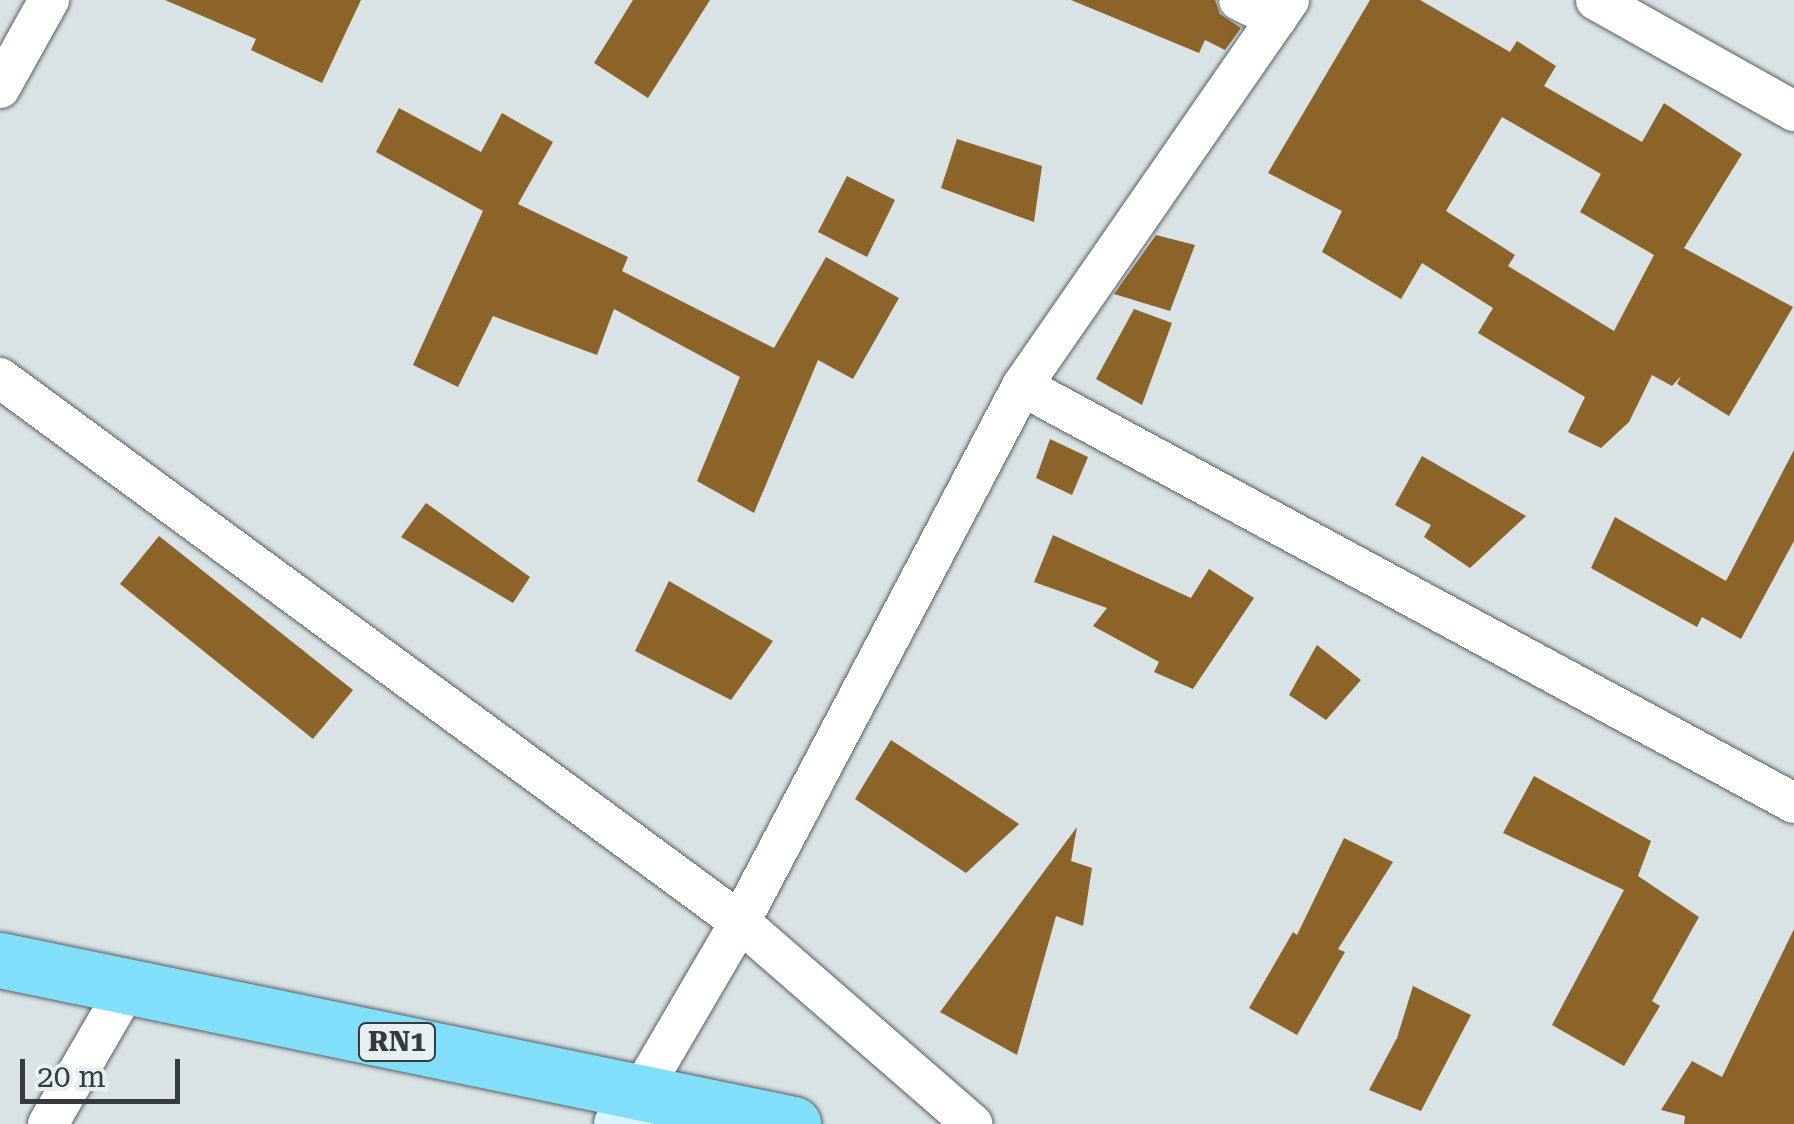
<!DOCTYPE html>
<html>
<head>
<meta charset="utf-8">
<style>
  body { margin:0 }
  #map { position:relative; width:1794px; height:1124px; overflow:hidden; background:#d9e2e4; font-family:"Roboto Serif",serif }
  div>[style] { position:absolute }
  .building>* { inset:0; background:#8c6329 }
  .roads { filter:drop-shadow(0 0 2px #575f61) drop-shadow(0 0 2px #575f61) }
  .street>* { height:40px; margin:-20px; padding:0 20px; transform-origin:20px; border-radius:20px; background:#fff }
  .secondary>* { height:55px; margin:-27.5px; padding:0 27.5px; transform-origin:27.5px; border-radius:27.5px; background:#daf5fe }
  .highway>* { height:55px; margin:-27.5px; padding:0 27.5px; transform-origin:27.5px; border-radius:27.5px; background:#82dffc }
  span { translate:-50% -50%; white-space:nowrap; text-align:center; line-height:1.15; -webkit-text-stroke:10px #e6eff2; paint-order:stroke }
  .shield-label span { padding:2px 8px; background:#e6eff2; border:2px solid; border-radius:8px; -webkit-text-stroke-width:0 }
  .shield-label { font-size:28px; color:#373a3b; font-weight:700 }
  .scale { position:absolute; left:20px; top:1059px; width:160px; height:45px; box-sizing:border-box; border:5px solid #373a3b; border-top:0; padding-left:12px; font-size:30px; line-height:35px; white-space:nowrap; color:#373a3b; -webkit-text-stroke:8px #e6eff2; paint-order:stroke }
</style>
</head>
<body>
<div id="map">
  <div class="building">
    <div style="clip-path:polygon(165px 0,361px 0,322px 83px,251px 50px,256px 39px)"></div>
    <div style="clip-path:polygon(633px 0,710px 0,648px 98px,594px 63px)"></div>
    <div style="clip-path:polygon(1071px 0,1215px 0,1220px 14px,1241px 28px,1225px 50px,1205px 40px,1199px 53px)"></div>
    <div style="clip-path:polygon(evenodd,1370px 0,1420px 0,1510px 52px,1517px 41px,1556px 66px,1544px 86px,1642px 142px,1664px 103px,1742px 154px,1684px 248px,1793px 307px,1729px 416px,1677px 384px,1681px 376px,1672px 386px,1652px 375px,1629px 422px,1601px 448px,1568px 432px,1585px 397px,1478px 333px,1493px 308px,1422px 263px,1401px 299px,1322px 252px,1342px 211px,1268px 173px,1370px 0,1502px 117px,1601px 174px,1580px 212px,1654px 255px,1614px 331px,1508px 266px,1515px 255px,1446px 211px,1502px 117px)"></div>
    <div style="clip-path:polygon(399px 108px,481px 152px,502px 113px,553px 142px,518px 204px,628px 257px,622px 271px,774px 348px,826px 257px,899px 298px,853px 379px,818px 360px,754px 513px,697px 481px,740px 377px,614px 309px,597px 355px,493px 316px,458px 387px,413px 365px,483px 211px,376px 152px)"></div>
    <div style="clip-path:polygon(957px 139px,1042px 166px,1034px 222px,941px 188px)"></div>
    <div style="clip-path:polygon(847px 176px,895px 200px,867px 257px,818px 232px)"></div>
    <div style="clip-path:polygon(1156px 235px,1195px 245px,1170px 311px,1114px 294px)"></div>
    <div style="clip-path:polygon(1134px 309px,1172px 323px,1142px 405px,1096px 379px)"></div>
    <div style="clip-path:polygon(1050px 439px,1088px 457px,1072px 495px,1036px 478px)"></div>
    <div style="clip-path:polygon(1794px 450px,1794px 541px,1741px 639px,1702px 617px,1697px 627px,1591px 568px,1615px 517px,1726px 581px)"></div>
    <div style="clip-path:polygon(1422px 456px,1526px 516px,1470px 568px,1424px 537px,1431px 525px,1395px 505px)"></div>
    <div style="clip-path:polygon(426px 503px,530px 577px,513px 603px,401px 537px)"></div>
    <div style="clip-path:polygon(1053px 535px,1191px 598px,1209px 569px,1254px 598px,1193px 689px,1154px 672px,1159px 662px,1093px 626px,1107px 608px,1034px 582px)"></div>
    <div style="clip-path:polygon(159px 536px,353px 690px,313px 739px,120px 584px)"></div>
    <div style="clip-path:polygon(669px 581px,773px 641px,731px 700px,635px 651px)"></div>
    <div style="clip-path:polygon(1317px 645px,1361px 680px,1326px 720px,1289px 695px)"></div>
    <div style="clip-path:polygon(891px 740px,1019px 824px,966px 873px,855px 799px)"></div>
    <div style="clip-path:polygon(1534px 776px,1651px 841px,1638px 876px,1699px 917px,1652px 1001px,1660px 1006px,1624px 1066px,1552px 1025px,1624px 890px,1503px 833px)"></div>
    <div style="clip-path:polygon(1077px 827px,1071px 861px,1092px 868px,1083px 926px,1056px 916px,1017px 1055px,940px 1012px)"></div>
    <div style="clip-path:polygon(1344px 838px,1393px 862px,1338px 949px,1345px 952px,1297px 1035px,1249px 1008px,1293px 932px,1297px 935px)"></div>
    <div style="clip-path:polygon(1794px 929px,1794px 1124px,1684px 1124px,1685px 1116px,1661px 1110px,1692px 1061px,1722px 1077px)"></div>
    <div style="clip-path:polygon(1413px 986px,1471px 1015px,1421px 1111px,1369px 1090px,1397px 1038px)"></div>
  </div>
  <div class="roads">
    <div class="street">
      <div style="left:1239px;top:0;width:42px;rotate:26.6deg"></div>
      <div style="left:1596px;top:0;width:227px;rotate:29.3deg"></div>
      <div style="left:0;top:88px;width:101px;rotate:-60.9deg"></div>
      <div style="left:0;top:378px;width:918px;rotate:36.32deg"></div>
      <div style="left:740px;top:922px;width:308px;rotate:41deg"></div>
      <div style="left:1022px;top:386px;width:877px;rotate:28.38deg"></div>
      <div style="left:640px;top:1093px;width:198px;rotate:-59.7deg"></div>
      <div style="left:740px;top:922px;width:606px;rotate:-62.25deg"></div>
      <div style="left:1022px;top:386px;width:469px;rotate:-55.3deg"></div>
      <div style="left:48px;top:1124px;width:160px;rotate:-59.9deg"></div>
    </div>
    <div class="secondary">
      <div style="left:621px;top:1124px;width:36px;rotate:-58deg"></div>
    </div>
    <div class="highway">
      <div style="left:0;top:960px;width:810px;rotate:11.68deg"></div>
    </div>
  </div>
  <div class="shield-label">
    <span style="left:397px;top:1042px">RN1</span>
  </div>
  <div class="scale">20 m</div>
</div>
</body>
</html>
